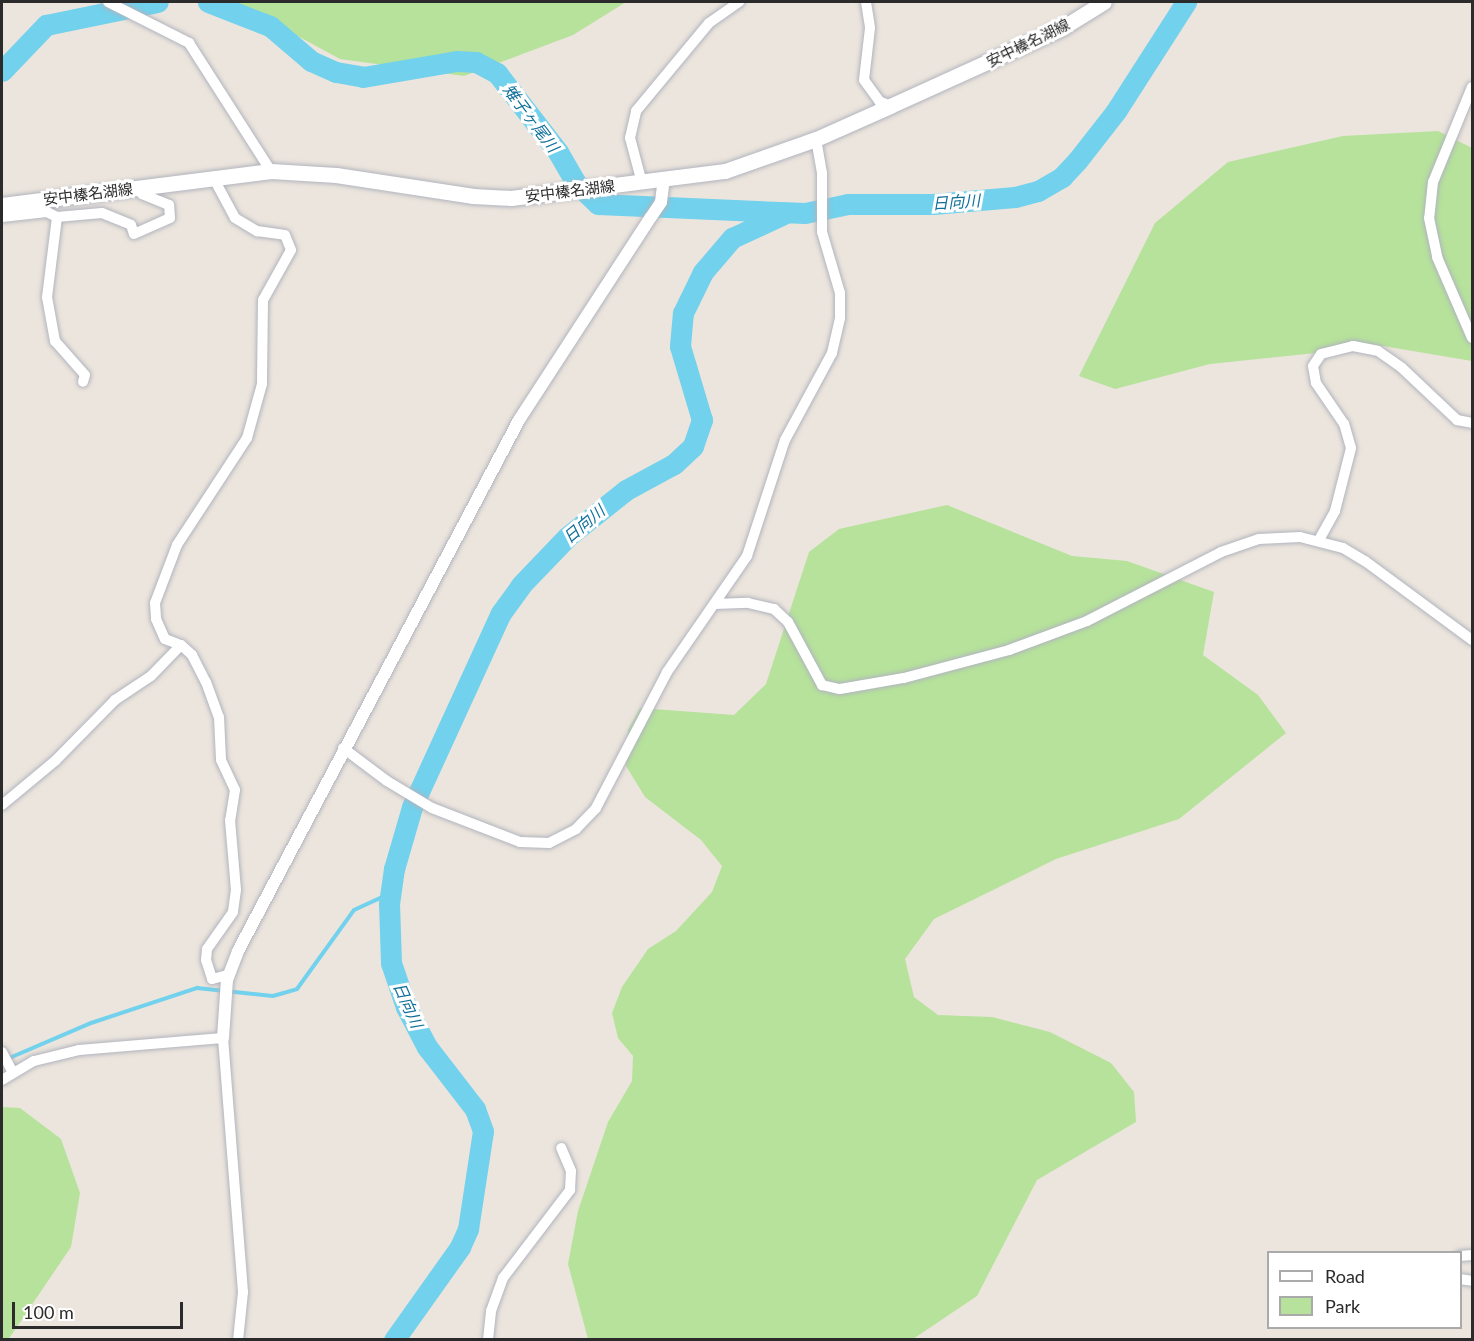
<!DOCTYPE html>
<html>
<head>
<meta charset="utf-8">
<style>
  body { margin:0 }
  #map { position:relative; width:1474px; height:1341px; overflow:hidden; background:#ece5dd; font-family:Lato,"Noto Sans JP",sans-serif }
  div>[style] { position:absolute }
  .green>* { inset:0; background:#b6e29b }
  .stream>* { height:4px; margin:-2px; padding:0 2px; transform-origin:2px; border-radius:2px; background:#72d1ec }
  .river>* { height:21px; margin:-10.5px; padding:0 10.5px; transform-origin:10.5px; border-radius:10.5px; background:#72d1ec }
  .roads { filter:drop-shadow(0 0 2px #b1b4be) drop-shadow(0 0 2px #b1b4be) }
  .minor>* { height:10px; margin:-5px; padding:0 5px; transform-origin:5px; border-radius:5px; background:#fff }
  .tertiary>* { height:12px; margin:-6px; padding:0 6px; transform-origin:6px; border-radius:6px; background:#fff }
  .secondary>* { height:15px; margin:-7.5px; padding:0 7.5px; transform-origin:7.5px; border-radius:7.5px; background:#fff }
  span { translate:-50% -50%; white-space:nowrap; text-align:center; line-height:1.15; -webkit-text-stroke:6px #fff; paint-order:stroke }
  .street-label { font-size:15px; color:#2b2b2b }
  .water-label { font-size:16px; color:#10709a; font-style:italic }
  .frame { position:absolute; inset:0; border:3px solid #2b2b2b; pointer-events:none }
  .legend { position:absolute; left:1267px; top:1251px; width:195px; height:78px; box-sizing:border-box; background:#fff; border:2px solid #aaa; margin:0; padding:8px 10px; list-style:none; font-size:18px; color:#2b2b2b }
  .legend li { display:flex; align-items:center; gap:12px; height:30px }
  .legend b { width:30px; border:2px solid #aaa }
  .scale { position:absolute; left:12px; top:1302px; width:171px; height:27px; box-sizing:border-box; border:3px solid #2b2b2b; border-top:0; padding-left:8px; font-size:18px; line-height:21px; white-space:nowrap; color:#2b2b2b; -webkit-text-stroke:4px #fff; paint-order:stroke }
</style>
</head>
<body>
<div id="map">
  <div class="green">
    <div style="clip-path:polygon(235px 2px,626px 2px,573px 35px,464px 76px,340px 59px)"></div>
    <div style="clip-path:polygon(1438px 131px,1472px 148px,1472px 361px,1383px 346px,1210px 364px,1115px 389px,1079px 376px,1155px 223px,1228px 162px,1343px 136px)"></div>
    <div style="clip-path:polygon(947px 505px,1072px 556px,1127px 561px,1214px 592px,1203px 655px,1258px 695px,1286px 733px,1179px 819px,1056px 859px,934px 919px,905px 959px,914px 997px,938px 1015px,992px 1017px,1050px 1032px,1111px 1063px,1134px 1092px,1136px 1122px,1037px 1180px,977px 1296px,913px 1339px,588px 1339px,568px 1264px,578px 1211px,608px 1122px,632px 1081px,633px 1056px,618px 1038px,612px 1013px,622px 987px,648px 949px,676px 931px,712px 892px,722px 866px,701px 840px,645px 797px,626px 766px,628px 730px,640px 708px,734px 715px,766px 684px,809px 552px,839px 529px)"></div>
    <div style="clip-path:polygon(2px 1107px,20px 1108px,61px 1139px,80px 1193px,71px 1247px,8px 1340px,2px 1339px)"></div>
  </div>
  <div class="stream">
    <div style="left:7px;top:1059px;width:91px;rotate:-23.2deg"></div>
    <div style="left:91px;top:1023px;width:112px;rotate:-18.3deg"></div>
    <div style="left:197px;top:988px;width:76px;rotate:6deg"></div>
    <div style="left:273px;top:996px;width:25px;rotate:-16deg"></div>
    <div style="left:297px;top:989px;width:97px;rotate:-54.2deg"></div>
    <div style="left:354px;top:910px;width:41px;rotate:-24.7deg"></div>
  </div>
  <div class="river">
    <div style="left:208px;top:2px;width:66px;rotate:21.2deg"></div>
    <div style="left:270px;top:26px;width:54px;rotate:40.5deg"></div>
    <div style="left:311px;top:61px;width:27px;rotate:24deg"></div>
    <div style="left:336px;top:72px;width:27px;rotate:10deg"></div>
    <div style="left:363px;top:77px;width:95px;rotate:-9.7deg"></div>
    <div style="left:457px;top:61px;width:19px;rotate:3deg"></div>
    <div style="left:476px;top:62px;width:24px;rotate:28deg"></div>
    <div style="left:497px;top:73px;width:100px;rotate:52.3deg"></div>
    <div style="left:558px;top:152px;width:34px;rotate:60deg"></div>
    <div style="left:575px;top:182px;width:32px;rotate:44deg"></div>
    <div style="left:598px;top:204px;width:207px;rotate:2.5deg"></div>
    <div style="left:805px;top:213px;width:44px;rotate:-11.8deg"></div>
    <div style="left:848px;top:204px;width:85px"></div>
    <div style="left:933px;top:204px;width:82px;rotate:-4.9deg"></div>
    <div style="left:1015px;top:197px;width:24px;rotate:-15deg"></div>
    <div style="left:1038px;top:191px;width:28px;rotate:-30deg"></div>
    <div style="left:1062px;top:177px;width:22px;rotate:-47deg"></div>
    <div style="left:1077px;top:161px;width:63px;rotate:-52deg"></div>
    <div style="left:1116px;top:111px;width:130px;rotate:-57.3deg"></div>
    <div style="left:2px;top:71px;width:64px;rotate:-46.3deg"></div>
    <div style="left:46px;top:25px;width:114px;rotate:-11.6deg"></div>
    <div style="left:394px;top:1340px;width:114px;rotate:-54.6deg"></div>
    <div style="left:460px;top:1247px;width:20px;rotate:-66deg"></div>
    <div style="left:468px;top:1229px;width:99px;rotate:-81.3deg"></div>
    <div style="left:483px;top:1131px;width:23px;rotate:-110deg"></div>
    <div style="left:475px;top:1109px;width:78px;rotate:-127.7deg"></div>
    <div style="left:427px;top:1047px;width:45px;rotate:-117.7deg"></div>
    <div style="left:406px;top:1007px;width:46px;rotate:-108.8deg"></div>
    <div style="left:391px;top:963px;width:59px;rotate:-91.9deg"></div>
    <div style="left:389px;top:904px;width:35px;rotate:-82deg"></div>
    <div style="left:394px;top:869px;width:65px;rotate:-73.8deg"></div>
    <div style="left:412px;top:807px;width:213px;rotate:-65.4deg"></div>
    <div style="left:501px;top:613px;width:34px;rotate:-54deg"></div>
    <div style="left:521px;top:585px;width:66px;rotate:-46.2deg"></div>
    <div style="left:567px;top:537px;width:75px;rotate:-38.5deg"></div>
    <div style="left:626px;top:490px;width:55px;rotate:-28.4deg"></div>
    <div style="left:674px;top:464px;width:26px;rotate:-43deg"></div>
    <div style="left:693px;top:446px;width:28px;rotate:-71deg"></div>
    <div style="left:702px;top:420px;width:77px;rotate:-106.6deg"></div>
    <div style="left:680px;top:346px;width:33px;rotate:-85deg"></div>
    <div style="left:683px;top:313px;width:46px;rotate:-64deg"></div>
    <div style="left:703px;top:272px;width:45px;rotate:-49.5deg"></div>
    <div style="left:732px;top:238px;width:60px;rotate:-24.8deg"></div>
  </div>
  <div class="roads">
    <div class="minor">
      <div style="left:108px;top:2px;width:91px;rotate:26.8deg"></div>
      <div style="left:189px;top:43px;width:152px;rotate:57.4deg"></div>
      <div style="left:866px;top:2px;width:26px;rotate:81deg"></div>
      <div style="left:870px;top:28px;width:52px;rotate:96.6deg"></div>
      <div style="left:864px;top:80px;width:26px;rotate:54deg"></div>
      <div style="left:879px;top:101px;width:12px;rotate:24deg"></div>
      <div style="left:1472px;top:87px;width:103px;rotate:112.3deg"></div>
      <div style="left:1433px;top:182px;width:36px;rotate:96deg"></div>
      <div style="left:1429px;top:218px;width:40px;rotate:78deg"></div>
      <div style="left:1437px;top:257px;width:88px;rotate:66.6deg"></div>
      <div style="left:214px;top:179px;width:44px;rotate:61.7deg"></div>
      <div style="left:235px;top:218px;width:26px;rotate:31deg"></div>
      <div style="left:257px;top:231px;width:28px;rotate:8deg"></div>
      <div style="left:285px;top:235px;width:16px;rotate:68deg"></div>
      <div style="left:291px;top:250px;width:57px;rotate:119.2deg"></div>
      <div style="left:263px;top:300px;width:84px;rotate:90.7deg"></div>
      <div style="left:262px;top:384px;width:56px;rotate:105.5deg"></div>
      <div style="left:247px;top:438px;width:128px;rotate:123.2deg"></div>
      <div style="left:177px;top:545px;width:62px;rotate:110.8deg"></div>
      <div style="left:155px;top:603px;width:16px;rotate:86deg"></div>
      <div style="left:156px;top:619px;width:22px;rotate:66deg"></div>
      <div style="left:165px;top:639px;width:17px;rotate:21deg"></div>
      <div style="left:181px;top:645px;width:15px;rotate:42deg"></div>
      <div style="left:192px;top:655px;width:30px;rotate:63deg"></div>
      <div style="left:206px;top:682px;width:37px;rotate:70deg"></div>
      <div style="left:219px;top:717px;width:43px;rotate:87.3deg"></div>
      <div style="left:221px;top:760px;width:33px;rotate:65deg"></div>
      <div style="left:235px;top:790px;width:30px;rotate:99deg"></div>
      <div style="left:230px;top:820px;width:70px;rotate:85.1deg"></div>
      <div style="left:236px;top:890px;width:22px;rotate:98deg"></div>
      <div style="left:233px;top:912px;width:45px;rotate:125.1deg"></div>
      <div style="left:207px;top:949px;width:11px;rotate:95deg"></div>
      <div style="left:206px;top:960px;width:20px;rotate:72deg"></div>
      <div style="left:212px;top:979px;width:16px;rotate:-14deg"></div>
      <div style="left:642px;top:183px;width:47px;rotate:-104.9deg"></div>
      <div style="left:630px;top:138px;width:28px;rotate:-77deg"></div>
      <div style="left:636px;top:111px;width:114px;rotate:-50.3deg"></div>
      <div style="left:709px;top:23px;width:37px;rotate:-35deg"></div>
      <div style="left:2px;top:217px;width:45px;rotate:-6.3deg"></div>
      <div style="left:47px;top:212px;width:11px;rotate:27deg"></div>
      <div style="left:57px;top:217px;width:81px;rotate:97.1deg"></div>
      <div style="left:47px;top:297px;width:45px;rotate:79.7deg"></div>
      <div style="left:55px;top:341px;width:45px;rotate:48.6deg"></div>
      <div style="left:85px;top:375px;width:7px;rotate:106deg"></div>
      <div style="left:57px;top:217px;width:45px;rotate:-5.1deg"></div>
      <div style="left:102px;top:213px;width:31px;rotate:22deg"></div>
      <div style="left:131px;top:225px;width:9px;rotate:72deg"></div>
      <div style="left:134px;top:234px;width:39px;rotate:-24deg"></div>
      <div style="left:170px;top:218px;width:13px;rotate:-94deg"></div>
      <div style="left:169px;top:205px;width:29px;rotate:-158deg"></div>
      <div style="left:142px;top:194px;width:6px;rotate:-108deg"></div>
      <div style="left:1319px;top:540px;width:33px;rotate:-61deg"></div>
      <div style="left:1335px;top:511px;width:65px;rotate:-75.7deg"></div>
      <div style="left:1351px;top:448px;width:25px;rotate:-106deg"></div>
      <div style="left:1344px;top:424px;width:50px;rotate:-124.3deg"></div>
      <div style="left:1316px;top:383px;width:17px;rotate:-100deg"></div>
      <div style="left:1313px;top:366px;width:14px;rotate:-56deg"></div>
      <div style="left:1321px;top:354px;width:33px;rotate:-14deg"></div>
      <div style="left:1353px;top:346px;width:25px;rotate:11deg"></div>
      <div style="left:1378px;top:351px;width:29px;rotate:35deg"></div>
      <div style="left:1402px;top:368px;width:76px;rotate:43.4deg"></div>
      <div style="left:1457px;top:420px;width:15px;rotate:11deg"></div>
      <div style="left:715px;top:604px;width:33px;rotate:-2deg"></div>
      <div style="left:748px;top:603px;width:27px;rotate:13deg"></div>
      <div style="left:774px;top:609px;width:19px;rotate:43deg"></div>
      <div style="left:788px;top:622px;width:72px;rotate:61.6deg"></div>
      <div style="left:822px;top:685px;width:18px;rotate:13deg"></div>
      <div style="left:840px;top:689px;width:65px;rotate:-9.8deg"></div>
      <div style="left:904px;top:678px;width:109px;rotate:-14.9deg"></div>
      <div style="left:1009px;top:650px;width:83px;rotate:-20.4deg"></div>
      <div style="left:1087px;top:621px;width:151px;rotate:-27.2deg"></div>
      <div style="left:1221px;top:552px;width:40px;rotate:-18.9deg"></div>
      <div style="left:1259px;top:539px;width:41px;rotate:-2.8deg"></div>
      <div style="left:1300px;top:537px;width:44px;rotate:14.3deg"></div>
      <div style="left:1343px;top:548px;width:26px;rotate:31deg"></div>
      <div style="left:1365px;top:561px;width:133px;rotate:36.4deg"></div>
      <div style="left:343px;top:748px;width:55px;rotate:36.9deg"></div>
      <div style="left:387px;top:781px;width:52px;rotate:31deg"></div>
      <div style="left:432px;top:808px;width:94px;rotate:21.1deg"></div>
      <div style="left:520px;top:842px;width:29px;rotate:2deg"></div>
      <div style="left:549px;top:843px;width:30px;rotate:-27deg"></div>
      <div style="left:576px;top:829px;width:29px;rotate:-46deg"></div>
      <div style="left:596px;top:808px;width:153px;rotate:-62.4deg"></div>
      <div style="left:667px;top:672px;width:141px;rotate:-55.4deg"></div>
      <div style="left:747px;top:556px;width:122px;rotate:-71.9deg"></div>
      <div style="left:785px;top:440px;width:99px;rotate:-61.6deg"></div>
      <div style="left:832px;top:353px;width:36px;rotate:-77deg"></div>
      <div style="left:840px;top:318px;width:25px;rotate:-90deg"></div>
      <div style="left:840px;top:293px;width:64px;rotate:-106.4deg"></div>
      <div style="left:822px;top:232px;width:59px;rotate:-90deg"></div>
      <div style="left:822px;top:173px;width:35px;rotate:-100deg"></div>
      <div style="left:2px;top:805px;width:69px;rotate:-39.7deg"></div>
      <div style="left:55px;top:761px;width:86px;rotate:-45.5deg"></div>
      <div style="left:115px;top:700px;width:43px;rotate:-33.7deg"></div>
      <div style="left:151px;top:676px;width:43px;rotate:-45.9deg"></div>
      <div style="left:2px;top:1052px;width:21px;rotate:62deg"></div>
      <div style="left:2px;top:1080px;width:37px;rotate:-31deg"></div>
      <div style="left:34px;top:1061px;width:46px;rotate:-13.7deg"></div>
      <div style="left:79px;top:1050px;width:144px;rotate:-4.8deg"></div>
      <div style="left:223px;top:1038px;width:255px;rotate:85.5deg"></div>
      <div style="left:243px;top:1292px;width:48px;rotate:95.9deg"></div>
      <div style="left:1460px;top:1256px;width:12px;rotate:-5deg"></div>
      <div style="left:1460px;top:1279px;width:12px;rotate:9deg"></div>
      <div style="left:488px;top:1340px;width:29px;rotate:-84deg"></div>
      <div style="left:491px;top:1311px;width:35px;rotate:-70deg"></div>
      <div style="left:503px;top:1278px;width:111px;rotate:-52.7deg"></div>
      <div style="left:570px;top:1190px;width:19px;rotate:-87deg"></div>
      <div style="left:571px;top:1171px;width:25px;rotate:-113deg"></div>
    </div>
    <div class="tertiary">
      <div style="left:223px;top:1038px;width:58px;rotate:-86.1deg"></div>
      <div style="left:227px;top:980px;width:31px;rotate:-69deg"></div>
      <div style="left:238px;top:951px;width:601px;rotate:-62.11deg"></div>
      <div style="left:519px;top:420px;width:242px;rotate:-57deg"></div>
      <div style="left:651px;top:217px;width:18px;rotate:-56deg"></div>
      <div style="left:661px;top:202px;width:23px;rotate:-83deg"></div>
    </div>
    <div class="secondary">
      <div style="left:2px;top:205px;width:271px;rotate:-7.2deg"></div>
      <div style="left:271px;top:171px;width:65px;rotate:3.5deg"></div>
      <div style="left:336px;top:175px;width:139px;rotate:8.7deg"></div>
      <div style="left:473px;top:196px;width:38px;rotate:3deg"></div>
      <div style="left:511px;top:198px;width:216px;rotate:-7.2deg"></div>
      <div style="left:725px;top:171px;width:96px;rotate:-19.4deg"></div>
      <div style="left:816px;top:139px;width:81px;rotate:-24deg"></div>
      <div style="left:890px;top:106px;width:189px;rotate:-24.4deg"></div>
      <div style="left:1062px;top:28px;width:49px;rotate:-31.8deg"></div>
    </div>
  </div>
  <div class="street-label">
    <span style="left:1028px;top:43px;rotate:-26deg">安中榛名湖線</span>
    <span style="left:570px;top:191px;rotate:-7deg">安中榛名湖線</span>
    <span style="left:88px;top:194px;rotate:-7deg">安中榛名湖線</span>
  </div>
  <div class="water-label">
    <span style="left:531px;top:118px;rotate:53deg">雉子ヶ尾川</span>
    <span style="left:956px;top:202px;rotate:-4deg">日向川</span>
    <span style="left:584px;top:524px;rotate:-40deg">日向川</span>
    <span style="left:408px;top:1005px;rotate:66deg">日向川</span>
  </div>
  <div class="frame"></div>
  <ul class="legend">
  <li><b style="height:8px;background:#fff"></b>Road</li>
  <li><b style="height:16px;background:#b6e29b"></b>Park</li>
  </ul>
  <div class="scale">100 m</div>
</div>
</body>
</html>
